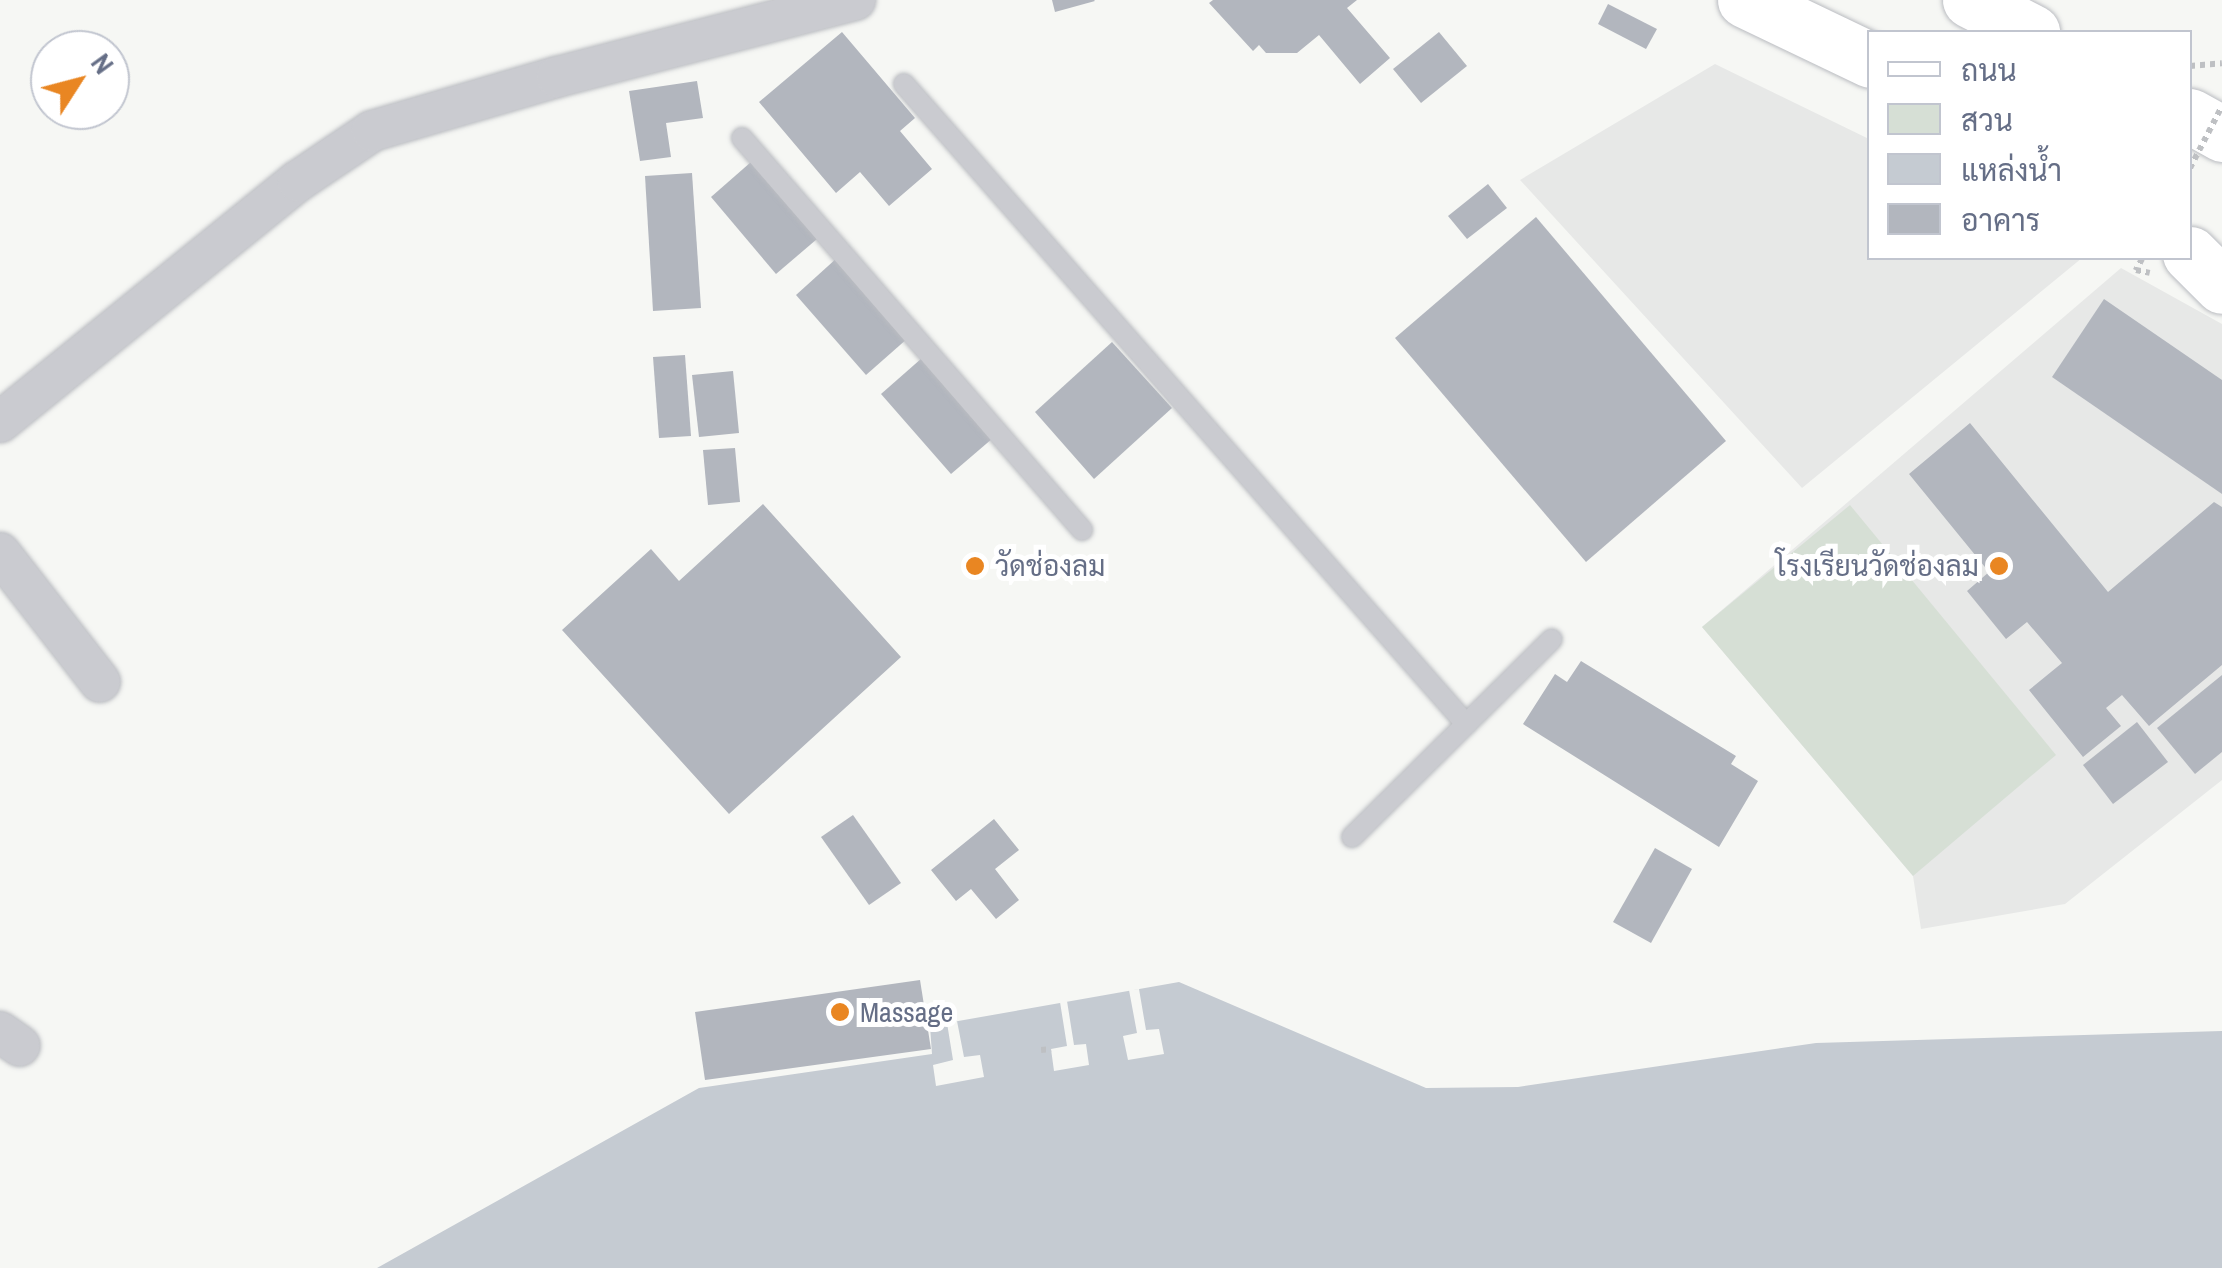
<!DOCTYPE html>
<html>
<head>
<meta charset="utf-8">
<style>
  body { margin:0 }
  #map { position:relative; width:2222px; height:1268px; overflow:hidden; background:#f6f7f4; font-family:"Archivo Narrow",Sarabun,sans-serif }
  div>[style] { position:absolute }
  .built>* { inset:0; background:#e7e8e7 }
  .green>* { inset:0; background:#d6dfd5 }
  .water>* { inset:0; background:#c5cbd2 }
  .pier>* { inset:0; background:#f6f7f4 }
  .building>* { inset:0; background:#b2b6be }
  .path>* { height:6px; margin-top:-3px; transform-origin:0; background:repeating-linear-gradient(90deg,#bec0c3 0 5px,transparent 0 10px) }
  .roads { filter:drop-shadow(0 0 2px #babcc1) drop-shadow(0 0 2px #babcc1) }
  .service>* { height:20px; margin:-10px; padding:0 10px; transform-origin:10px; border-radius:10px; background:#cacbd0 }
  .minor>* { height:40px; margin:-20px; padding:0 20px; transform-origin:20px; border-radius:20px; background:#cacbd0 }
  .primary>* { height:55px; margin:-27.5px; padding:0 27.5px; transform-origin:27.5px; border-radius:27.5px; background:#fff }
  .path-bridge>* { height:6px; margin-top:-3px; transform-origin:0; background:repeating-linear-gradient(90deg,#bec0c3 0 5px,transparent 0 10px) }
  .dots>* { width:28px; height:28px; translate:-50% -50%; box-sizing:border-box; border:5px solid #fff; border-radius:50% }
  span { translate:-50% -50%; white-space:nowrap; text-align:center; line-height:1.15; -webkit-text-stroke:10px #fff; paint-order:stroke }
  .poi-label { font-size:28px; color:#656e86 }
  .left { translate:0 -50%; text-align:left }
  .right { translate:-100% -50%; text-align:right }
  .legend { position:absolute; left:1867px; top:30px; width:325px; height:230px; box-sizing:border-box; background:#fff; border:2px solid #c1c5cf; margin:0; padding:12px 18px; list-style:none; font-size:30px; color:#656e86 }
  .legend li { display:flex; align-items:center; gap:20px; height:50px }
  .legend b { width:50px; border:2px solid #c1c5cf }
  .north { position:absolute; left:30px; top:30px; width:100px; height:100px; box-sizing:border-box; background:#fff; border:2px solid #c1c5cf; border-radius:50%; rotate:54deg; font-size:28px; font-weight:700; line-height:40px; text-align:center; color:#656e86 }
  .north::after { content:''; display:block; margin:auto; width:35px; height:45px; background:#e98622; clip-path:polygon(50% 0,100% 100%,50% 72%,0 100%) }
</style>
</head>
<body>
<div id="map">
  <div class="built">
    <div style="clip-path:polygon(1715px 64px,1869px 139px,1870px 258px,2082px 258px,1802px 488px,1520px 180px)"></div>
    <div style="clip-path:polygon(2121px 268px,2222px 324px,2222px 780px,2065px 904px,1921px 929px,1913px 876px,1702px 627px)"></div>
  </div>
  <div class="green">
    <div style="clip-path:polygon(1850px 505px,2056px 755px,1913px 876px,1702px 627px)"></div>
  </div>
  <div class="water">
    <div style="clip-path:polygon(1179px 982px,1426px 1088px,1518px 1087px,1816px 1043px,2222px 1031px,2222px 1268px,377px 1268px,699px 1088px,932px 1054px,930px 1026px)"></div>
  </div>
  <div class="pier">
    <div style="clip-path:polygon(1139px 989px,1146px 1030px,1159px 1029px,1164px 1054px,1128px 1060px,1123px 1036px,1137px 1033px,1129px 990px)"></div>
    <div style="clip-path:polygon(1067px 1001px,1074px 1045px,1086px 1044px,1089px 1065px,1054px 1071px,1051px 1049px,1067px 1046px,1060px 1002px)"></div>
    <div style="clip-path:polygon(957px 1021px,964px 1057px,980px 1055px,984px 1077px,936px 1086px,933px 1065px,953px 1060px,947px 1023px)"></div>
  </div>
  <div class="building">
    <div style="clip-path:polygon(1052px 0,1094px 0,1095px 1px,1055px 12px)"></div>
    <div style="clip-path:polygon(1213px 0,1357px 0,1347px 8px,1390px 58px,1360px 84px,1319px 35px,1297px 53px,1266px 53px,1259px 45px,1253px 51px,1209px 3px)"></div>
    <div style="clip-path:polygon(1608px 4px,1657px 29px,1646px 49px,1598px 24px)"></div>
    <div style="clip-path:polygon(842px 32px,915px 118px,900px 131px,932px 169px,889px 206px,860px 172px,836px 193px,759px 102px)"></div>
    <div style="clip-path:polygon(1439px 32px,1467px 66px,1421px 103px,1393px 69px)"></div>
    <div style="clip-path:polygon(697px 81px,703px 118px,666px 123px,671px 157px,640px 161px,629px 91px)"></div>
    <div style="clip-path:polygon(751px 162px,817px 239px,776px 274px,711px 197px)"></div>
    <div style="clip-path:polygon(692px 173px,701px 308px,653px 311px,645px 176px)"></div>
    <div style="clip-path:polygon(1488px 184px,1507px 208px,1467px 239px,1448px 216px)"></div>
    <div style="clip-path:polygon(1536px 217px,1726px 441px,1586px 562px,1395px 338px)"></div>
    <div style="clip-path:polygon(838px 257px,908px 338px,866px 375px,796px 295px)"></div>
    <div style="clip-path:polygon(2104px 299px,2222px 380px,2222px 494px,2052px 377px)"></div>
    <div style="clip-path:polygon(1112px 342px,1172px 408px,1094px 479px,1035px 412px)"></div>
    <div style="clip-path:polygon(685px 355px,691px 436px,659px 438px,653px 357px)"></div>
    <div style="clip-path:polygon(922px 358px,993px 438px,951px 474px,881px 394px)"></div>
    <div style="clip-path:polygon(733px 371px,739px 433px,699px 437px,692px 375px)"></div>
    <div style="clip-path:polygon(1970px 423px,2108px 592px,2214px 502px,2222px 507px,2222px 665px,2149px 726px,2122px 695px,2106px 708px,2121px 726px,2083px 757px,2029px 690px,2062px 663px,2027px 622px,2006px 639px,1967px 591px,1989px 572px,1909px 474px)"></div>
    <div style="clip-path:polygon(735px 448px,740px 502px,708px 505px,703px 450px)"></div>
    <div style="clip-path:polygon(763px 504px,901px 657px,729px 814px,562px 630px,651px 549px,679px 581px)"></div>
    <div style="clip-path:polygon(1581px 661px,1736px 756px,1731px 764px,1758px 781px,1719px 847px,1523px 724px,1555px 674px,1567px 682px)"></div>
    <div style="clip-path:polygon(2222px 675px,2222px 752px,2195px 774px,2157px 728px)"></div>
    <div style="clip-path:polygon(2137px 722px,2168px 762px,2113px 804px,2083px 765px)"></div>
    <div style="clip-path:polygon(853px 815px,901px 883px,869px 905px,821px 837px)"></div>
    <div style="clip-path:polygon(994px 819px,1019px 850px,995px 869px,1019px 900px,996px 919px,971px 889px,956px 901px,931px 870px)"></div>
    <div style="clip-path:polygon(1655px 848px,1692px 869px,1651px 943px,1613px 922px)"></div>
    <div style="clip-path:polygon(920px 980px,931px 1049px,705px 1080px,695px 1012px)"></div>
  </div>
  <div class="path">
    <div style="left:2190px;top:66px;width:32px;rotate:-5deg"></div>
    <div style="left:2142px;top:259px;width:13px;rotate:119deg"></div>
    <div style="left:2136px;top:270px;width:14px;rotate:12deg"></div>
    <div style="left:1041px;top:1050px;width:10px;rotate:-6deg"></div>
  </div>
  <div class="roads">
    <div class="service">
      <div style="left:904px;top:84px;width:852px;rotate:48.71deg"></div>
      <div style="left:742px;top:138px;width:519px;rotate:49.06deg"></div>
      <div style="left:1352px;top:837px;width:281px;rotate:-44.7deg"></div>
    </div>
    <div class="minor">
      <div style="left:0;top:422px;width:383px;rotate:-39deg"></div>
      <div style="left:298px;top:181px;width:89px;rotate:-34deg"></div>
      <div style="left:372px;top:131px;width:193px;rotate:-16.3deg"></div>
      <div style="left:557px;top:77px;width:308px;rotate:-14.5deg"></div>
      <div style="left:0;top:553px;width:163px;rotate:52.2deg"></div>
      <div style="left:0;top:1032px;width:24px;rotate:35deg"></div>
    </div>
    <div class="primary">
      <div style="left:1745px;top:0;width:139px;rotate:25.6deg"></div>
      <div style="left:1970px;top:0;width:70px;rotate:27.3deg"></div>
      <div style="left:2190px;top:116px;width:37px;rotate:29deg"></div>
      <div style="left:2190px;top:254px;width:45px;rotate:45deg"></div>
    </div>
  </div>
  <div class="path-bridge">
    <div style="left:2190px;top:168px;width:70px;rotate:-62.7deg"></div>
  </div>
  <div class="dots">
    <div style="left:975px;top:566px;background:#e98622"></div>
    <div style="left:1999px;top:566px;background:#e98622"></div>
    <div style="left:840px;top:1012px;background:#e98622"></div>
  </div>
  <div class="poi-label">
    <span class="left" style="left:995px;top:566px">วัดช่องลม</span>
    <span class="right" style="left:1979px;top:566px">โรงเรียนวัดช่องลม</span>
    <span class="left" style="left:860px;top:1012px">Massage</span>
  </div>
  <ul class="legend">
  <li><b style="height:12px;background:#fff"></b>ถนน</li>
  <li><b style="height:28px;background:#d6dfd5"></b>สวน</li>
  <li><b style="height:28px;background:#c5cbd2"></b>แหล่งน้ำ</li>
  <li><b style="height:28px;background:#b2b6be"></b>อาคาร</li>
  </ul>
  <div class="north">N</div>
</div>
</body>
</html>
